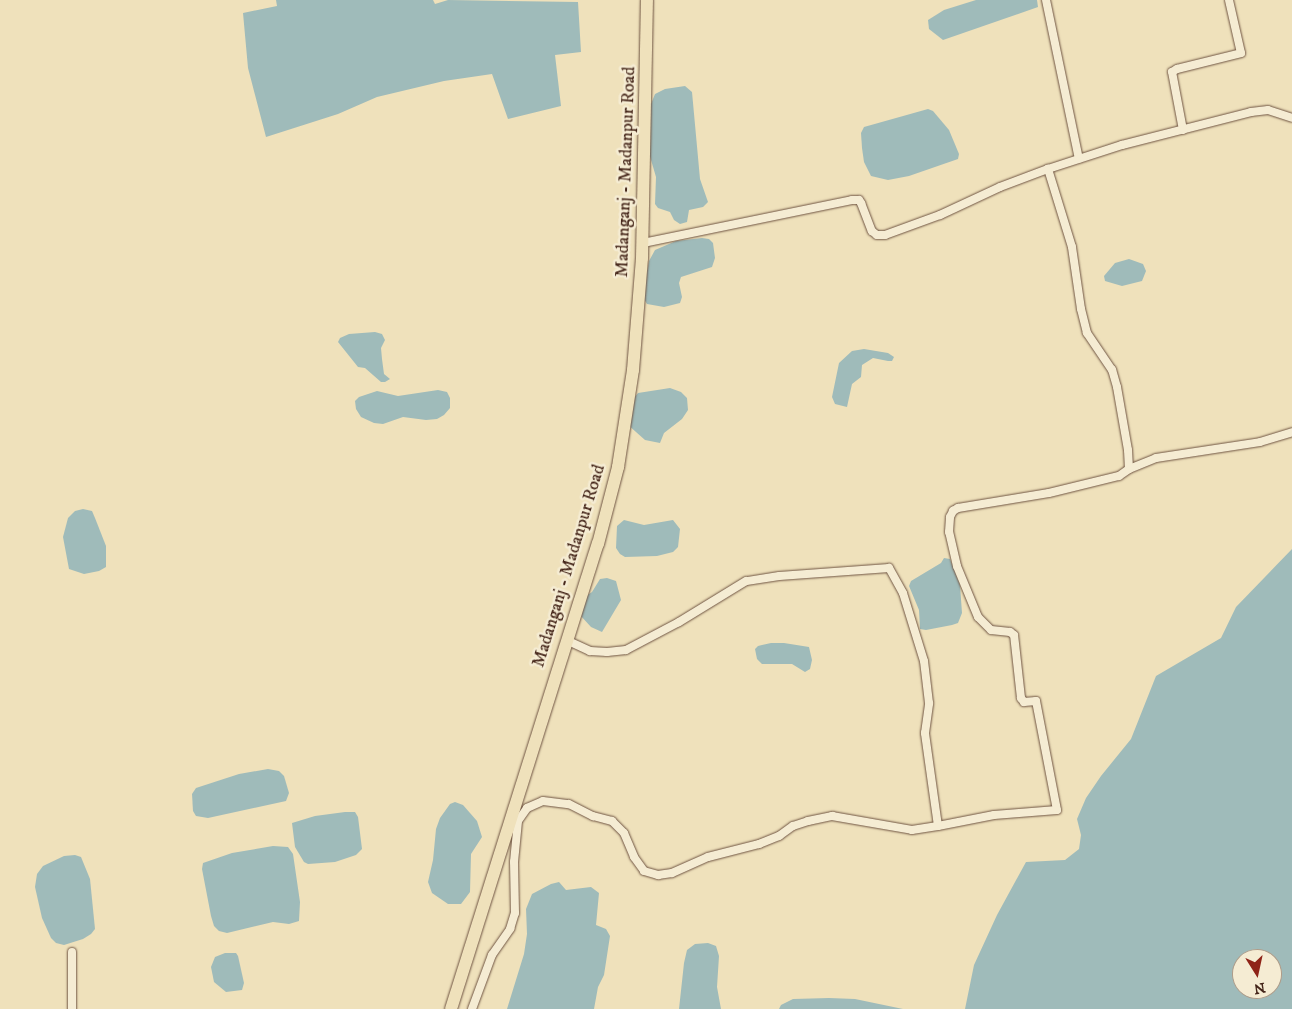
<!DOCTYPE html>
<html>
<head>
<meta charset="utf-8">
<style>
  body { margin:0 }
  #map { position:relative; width:1292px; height:1009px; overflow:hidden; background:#efe1bb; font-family:"IM FELL DW Pica",serif }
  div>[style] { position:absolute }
  .water>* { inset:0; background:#9fbbba }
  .roads { filter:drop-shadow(0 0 1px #6f5442) drop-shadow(0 0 1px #6f5442) }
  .minor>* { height:8px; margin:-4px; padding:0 4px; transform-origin:4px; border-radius:4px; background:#f5ecd3 }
  .primary>* { height:12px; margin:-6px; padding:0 6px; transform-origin:6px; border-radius:6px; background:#efe1bb }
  span { translate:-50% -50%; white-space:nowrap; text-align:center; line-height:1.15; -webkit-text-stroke:5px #f5ecd3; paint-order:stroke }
  .street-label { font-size:18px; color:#442519 }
  .north { position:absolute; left:1232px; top:949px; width:50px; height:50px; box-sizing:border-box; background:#f5ecd3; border:1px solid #ae9c89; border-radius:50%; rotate:170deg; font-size:14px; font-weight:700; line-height:20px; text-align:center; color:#442519 }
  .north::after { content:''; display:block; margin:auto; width:18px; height:22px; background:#8f2418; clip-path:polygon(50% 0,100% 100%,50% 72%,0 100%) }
</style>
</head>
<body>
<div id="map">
  <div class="water">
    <div style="clip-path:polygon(276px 0,433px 0,435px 4px,448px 0,578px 2px,581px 52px,555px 55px,561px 106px,508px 119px,492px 74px,444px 81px,377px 97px,338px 114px,266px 137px,248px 68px,243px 13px,277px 6px)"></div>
    <div style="clip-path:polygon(976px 0,1037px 0,1038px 7px,943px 40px,929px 29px,928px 20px,944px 10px)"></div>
    <div style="clip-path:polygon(685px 86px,692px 92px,700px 179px,708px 202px,703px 207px,689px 210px,687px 222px,680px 224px,674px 220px,670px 212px,658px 208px,655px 204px,656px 177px,649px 153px,651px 104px,655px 94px,665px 89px)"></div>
    <div style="clip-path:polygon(928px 109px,933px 111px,949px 130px,959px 154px,958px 159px,909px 176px,888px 180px,871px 176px,864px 162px,862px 148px,861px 133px,864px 127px)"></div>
    <div style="clip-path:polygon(702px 238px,709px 239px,713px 243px,715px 258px,712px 267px,681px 277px,679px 283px,682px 297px,680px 303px,664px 307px,647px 304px,644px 299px,646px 276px,649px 261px,655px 250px,676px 241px)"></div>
    <div style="clip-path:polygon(1129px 259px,1143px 264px,1146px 271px,1142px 281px,1122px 286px,1105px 281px,1104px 276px,1115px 263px)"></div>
    <div style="clip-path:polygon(375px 332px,382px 334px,385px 340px,381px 348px,382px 359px,384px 374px,390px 379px,385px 382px,381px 382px,365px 368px,358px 367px,338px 342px,340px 338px,349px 334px)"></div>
    <div style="clip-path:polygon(864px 349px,888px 353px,894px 357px,892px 361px,888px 361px,873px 358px,862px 365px,861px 377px,852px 384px,847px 407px,835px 404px,832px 397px,839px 363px,852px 351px)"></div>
    <div style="clip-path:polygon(670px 388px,681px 392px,687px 398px,688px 410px,682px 419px,664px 433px,660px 443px,645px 440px,627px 424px,630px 403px,638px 393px)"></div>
    <div style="clip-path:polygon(438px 390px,447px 392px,450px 398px,450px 408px,444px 415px,437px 419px,426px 420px,403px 417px,383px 424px,374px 423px,361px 417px,356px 409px,355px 401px,359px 397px,377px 391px,398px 396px)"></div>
    <div style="clip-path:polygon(83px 509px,92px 511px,95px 518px,106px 546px,106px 567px,99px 571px,84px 574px,69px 569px,63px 537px,68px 518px,75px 511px)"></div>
    <div style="clip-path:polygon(624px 520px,644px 525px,673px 520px,680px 529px,678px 547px,673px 552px,657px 556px,625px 557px,620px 554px,616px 548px,617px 526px)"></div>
    <div style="clip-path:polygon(evenodd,1292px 549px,1292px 1009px,965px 1009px,974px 965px,997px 915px,1026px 862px,1065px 860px,1079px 849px,1081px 835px,1077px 819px,1086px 798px,1101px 776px,1131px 739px,1156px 676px,1221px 638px,1236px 607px,1292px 549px,1242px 959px,1272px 959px,1272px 989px,1242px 989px,1242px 959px)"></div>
    <div style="clip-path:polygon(944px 558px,950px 559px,960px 585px,962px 613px,958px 623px,952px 625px,926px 630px,920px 629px,919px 610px,909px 586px,911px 581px,941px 563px)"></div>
    <div style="clip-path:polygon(607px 578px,616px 581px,621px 600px,602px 632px,591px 627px,580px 615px,583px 598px,592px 592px,600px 579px)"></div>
    <div style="clip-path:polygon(771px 643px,784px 643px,809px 647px,812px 660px,810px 669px,805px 672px,792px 664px,762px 664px,757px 659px,755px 649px,758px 646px)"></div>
    <div style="clip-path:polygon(268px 769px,279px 771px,284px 776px,289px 793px,286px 801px,208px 818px,196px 816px,193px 811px,192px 794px,196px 788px,239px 774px)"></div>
    <div style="clip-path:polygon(455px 802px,463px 805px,477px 821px,482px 837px,471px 854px,470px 892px,461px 904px,448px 904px,432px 893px,428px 882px,433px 860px,436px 829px,440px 818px,450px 804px)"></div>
    <div style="clip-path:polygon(345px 812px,355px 812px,358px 817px,362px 849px,356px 855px,335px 862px,308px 864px,304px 862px,295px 847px,292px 823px,315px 816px)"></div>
    <div style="clip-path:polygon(273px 846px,288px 847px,293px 854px,300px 902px,299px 921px,289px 924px,273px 922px,227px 933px,219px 931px,214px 926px,211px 916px,202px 869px,203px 863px,232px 853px)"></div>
    <div style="clip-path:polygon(75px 855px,81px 857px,90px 879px,95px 929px,91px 934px,83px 939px,64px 945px,56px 943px,51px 938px,42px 918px,35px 887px,37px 874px,43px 866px,64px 856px)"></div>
    <div style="clip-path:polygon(559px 882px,566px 890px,591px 887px,599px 893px,596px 925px,606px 929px,610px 936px,604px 975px,598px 987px,594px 1009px,507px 1009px,524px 954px,527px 934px,526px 909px,532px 894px,551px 884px)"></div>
    <div style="clip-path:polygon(708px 943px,716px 946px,719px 956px,717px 987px,721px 1009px,679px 1009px,684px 963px,687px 950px,695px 944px)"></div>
    <div style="clip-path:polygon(225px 953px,236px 953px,238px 956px,244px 983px,242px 990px,226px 992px,214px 982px,211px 967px,215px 957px)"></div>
    <div style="clip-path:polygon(829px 998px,855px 999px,903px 1009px,779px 1009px,781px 1005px,793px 999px)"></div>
  </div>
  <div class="roads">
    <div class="minor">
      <div style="left:1046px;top:0;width:162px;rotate:78.3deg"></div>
      <div style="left:1183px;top:130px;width:59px;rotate:-100.7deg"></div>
      <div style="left:1172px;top:72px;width:6px;rotate:-31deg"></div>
      <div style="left:1177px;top:69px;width:66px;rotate:-14deg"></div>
      <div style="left:1241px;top:53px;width:54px;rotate:-102.8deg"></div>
      <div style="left:643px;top:243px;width:213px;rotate:-11.6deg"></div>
      <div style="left:852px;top:200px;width:7px"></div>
      <div style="left:859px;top:200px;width:4px;rotate:56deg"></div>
      <div style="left:861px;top:203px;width:30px;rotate:69deg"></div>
      <div style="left:872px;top:231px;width:6px;rotate:39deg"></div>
      <div style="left:877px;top:235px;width:8px"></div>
      <div style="left:885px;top:235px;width:59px;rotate:-20deg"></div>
      <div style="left:940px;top:215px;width:66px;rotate:-25deg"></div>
      <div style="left:1000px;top:187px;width:51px;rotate:-20.6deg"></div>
      <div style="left:1048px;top:169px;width:78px;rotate:-18deg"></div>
      <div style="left:1122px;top:145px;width:133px;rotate:-14.3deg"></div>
      <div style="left:1251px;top:112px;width:17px;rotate:-7deg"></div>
      <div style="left:1268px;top:110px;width:25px;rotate:18deg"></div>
      <div style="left:1129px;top:469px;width:29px;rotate:-22deg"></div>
      <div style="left:1156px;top:458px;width:105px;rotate:-8.7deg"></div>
      <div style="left:1260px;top:442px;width:34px;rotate:-17deg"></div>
      <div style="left:938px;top:826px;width:57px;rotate:-11.1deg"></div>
      <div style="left:994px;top:815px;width:63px;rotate:-4.5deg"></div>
      <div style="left:1057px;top:810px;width:111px;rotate:-100.9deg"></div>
      <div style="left:1036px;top:701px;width:12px;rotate:175deg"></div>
      <div style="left:1024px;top:702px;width:5px;rotate:-127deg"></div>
      <div style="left:1021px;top:698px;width:63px;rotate:-96.3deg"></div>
      <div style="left:1014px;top:635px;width:5px;rotate:-143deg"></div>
      <div style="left:1010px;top:632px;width:19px;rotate:-174deg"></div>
      <div style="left:991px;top:630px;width:18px;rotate:-135deg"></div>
      <div style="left:978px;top:617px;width:55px;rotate:-112.4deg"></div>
      <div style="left:957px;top:566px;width:35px;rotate:-103deg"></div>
      <div style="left:949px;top:532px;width:15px;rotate:-86deg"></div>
      <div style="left:950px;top:517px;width:7px;rotate:-63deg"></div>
      <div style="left:953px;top:511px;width:6px;rotate:-31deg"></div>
      <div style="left:958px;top:508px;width:92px;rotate:-9.4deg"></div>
      <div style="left:1049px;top:493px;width:72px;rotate:-13.7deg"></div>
      <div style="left:1119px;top:476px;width:12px;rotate:-35deg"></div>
      <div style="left:1129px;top:469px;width:19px;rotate:-93deg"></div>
      <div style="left:1128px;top:450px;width:64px;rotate:-99.9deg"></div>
      <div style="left:1117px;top:387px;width:18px;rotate:-106deg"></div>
      <div style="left:1112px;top:370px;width:45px;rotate:-124deg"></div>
      <div style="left:1087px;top:333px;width:25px;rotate:-104deg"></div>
      <div style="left:1081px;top:309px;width:63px;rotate:-98.3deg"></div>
      <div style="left:1072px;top:247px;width:82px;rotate:-107.1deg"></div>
      <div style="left:72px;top:1009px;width:57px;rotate:-90deg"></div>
      <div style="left:472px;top:1009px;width:58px;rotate:-69.7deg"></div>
      <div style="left:492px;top:955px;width:32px;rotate:-55deg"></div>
      <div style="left:510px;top:929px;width:17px;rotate:-73deg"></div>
      <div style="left:515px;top:913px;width:51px;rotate:-91.1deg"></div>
      <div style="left:514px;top:862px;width:41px;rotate:-84.4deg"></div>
      <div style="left:518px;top:821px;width:16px;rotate:-55deg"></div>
      <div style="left:527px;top:808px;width:17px;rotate:-24deg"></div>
      <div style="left:543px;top:801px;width:26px;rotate:7deg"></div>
      <div style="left:569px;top:804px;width:27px;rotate:27deg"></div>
      <div style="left:593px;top:816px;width:20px;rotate:15deg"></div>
      <div style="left:612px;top:821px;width:17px;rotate:45deg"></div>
      <div style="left:624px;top:833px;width:26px;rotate:67deg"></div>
      <div style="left:634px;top:857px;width:17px;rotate:54deg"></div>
      <div style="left:644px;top:871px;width:15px;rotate:16deg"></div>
      <div style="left:658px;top:875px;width:14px;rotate:-8deg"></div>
      <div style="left:672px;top:873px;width:39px;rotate:-24deg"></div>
      <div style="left:708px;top:857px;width:53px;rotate:-14.3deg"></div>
      <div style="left:759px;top:844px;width:22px;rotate:-22deg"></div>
      <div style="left:779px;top:836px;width:17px;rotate:-36deg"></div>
      <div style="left:793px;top:826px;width:16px;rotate:-18deg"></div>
      <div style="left:808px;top:821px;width:25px;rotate:-12deg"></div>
      <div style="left:832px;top:816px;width:81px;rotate:9.9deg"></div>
      <div style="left:912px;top:830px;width:26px;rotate:-9deg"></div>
      <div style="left:938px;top:826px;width:94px;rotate:-98deg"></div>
      <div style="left:925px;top:733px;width:30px;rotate:-82deg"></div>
      <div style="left:929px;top:703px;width:42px;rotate:-96.8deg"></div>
      <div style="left:924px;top:661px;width:71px;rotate:-107.2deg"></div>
      <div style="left:903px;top:593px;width:29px;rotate:-119deg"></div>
      <div style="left:889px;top:568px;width:110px;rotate:175.8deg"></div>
      <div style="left:779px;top:576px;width:33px;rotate:171deg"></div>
      <div style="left:746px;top:581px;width:79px;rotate:148.5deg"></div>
      <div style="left:679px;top:622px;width:60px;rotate:152.2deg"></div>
      <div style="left:626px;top:650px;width:19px;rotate:174deg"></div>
      <div style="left:607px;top:652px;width:17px;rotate:-177deg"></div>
      <div style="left:590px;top:651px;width:26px;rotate:-155deg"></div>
    </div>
    <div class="primary">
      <div style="left:451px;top:1009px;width:488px;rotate:-72.5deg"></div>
      <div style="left:598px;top:544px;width:80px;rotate:-75.4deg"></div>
      <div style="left:618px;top:467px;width:98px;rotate:-81.2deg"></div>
      <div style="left:633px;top:370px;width:112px;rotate:-85.4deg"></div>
      <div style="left:642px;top:258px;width:258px;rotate:-88.9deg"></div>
    </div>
  </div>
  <div class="street-label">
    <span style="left:626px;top:172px;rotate:-88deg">Madanganj - Madanpur Road</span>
    <span style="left:569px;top:566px;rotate:-73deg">Madanganj - Madanpur Road</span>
  </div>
  <div class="north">N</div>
</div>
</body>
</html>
